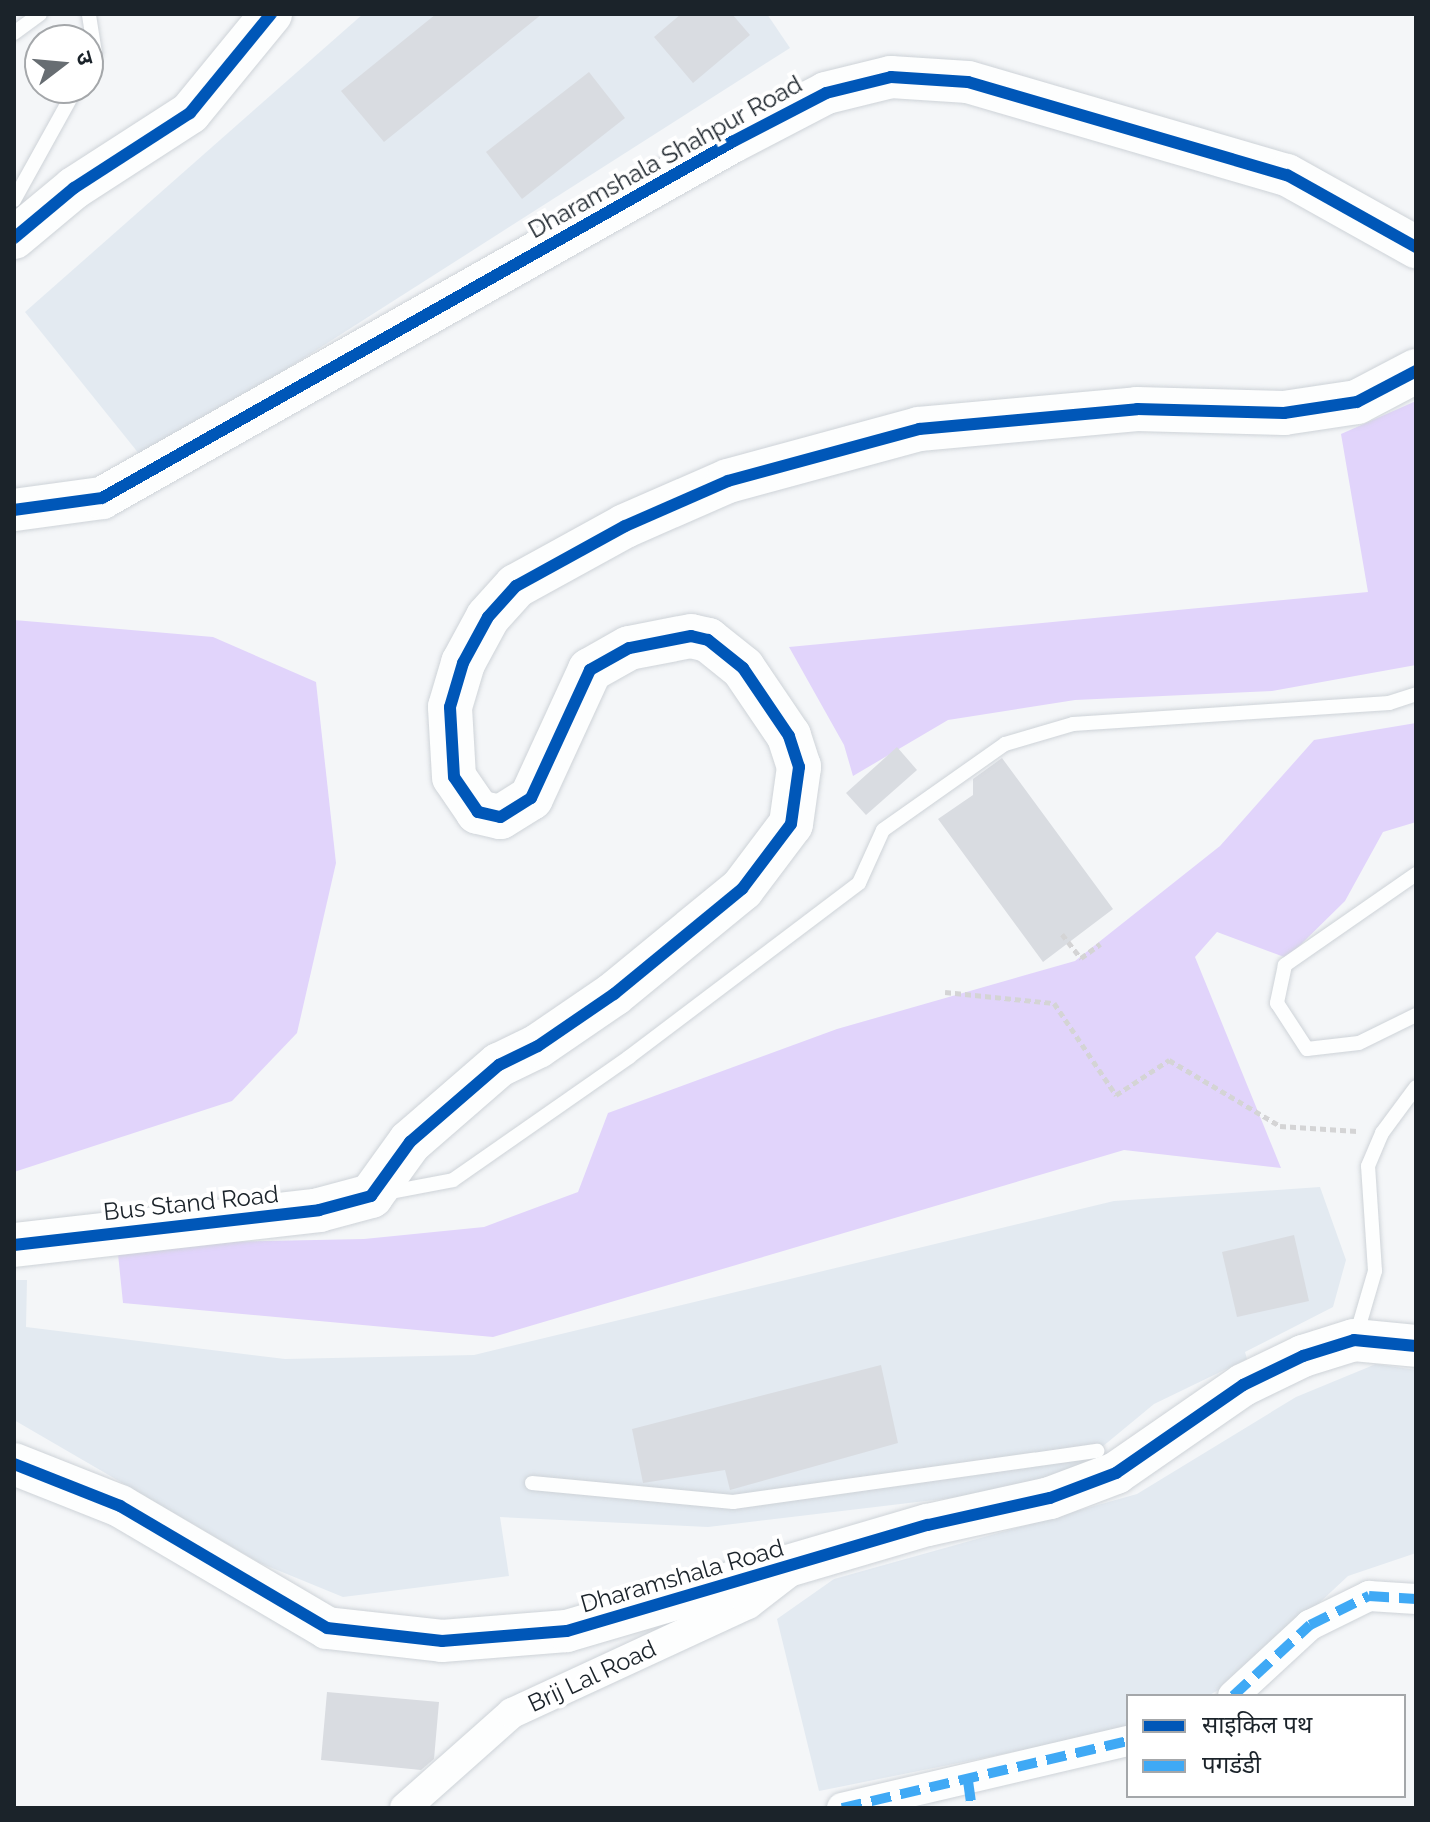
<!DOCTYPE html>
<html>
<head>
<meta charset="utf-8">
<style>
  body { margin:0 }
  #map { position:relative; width:1430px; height:1822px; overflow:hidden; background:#f4f6f8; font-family:Raleway,"Noto Sans Devanagari",sans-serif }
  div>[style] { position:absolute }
  .built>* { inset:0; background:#e3eaf1 }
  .green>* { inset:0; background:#e1d4fb }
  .building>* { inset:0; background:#d9dce1 }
  .path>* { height:5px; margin-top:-2.5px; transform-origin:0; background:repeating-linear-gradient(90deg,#d4d4d5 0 6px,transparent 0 10px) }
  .roads { filter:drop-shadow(0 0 2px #ced3d8) drop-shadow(0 0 2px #ced3d8) }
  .lane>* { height:14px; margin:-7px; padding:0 7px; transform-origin:7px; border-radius:7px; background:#fdfefe }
  .street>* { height:30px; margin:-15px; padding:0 15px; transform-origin:15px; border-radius:15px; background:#fdfefe }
  .secondary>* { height:42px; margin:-21px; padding:0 21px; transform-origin:21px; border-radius:21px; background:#fdfefe }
  .primary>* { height:44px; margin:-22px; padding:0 22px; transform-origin:22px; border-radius:22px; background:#fdfefe }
  .quiet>* { height:10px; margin-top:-5px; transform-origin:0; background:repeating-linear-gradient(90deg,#3fa9f5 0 20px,transparent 0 30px) }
  .cycleway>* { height:12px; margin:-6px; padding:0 6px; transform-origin:6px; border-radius:6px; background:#0057b8 }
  span { translate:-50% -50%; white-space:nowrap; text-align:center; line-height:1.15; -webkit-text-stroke:8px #fff; paint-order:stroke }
  .street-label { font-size:24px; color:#1b232a }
  .frame { position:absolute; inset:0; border:16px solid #1b232a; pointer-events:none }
  .legend { position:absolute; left:1126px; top:1694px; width:280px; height:104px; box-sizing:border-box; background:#fff; border:2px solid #a4a7aa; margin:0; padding:10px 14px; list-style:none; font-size:24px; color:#1b232a }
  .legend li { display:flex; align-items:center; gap:16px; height:40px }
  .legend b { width:40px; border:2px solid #a4a7aa }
  .north { position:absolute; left:24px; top:24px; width:80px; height:80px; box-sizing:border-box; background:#fff; border:2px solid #a4a7aa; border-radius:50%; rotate:74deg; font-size:22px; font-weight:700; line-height:32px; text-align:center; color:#1b232a }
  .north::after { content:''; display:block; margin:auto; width:28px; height:36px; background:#676d72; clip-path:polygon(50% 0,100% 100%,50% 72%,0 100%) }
</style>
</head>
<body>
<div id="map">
  <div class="built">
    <div style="clip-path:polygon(363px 14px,767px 14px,790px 48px,144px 460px,25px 312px)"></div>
    <div style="clip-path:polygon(1320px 1187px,1346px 1260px,1333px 1307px,1245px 1352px,1247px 1359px,1154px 1404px,1079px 1466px,1018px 1490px,708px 1527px,500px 1517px,509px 1576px,343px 1597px,260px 1563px,14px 1420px,14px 1280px,27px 1280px,26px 1327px,285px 1359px,474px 1355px,1114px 1201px)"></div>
    <div style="clip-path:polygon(1376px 1364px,1416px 1370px,1416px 1553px,1348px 1576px,1239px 1678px,1208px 1696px,1128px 1696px,1128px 1729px,819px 1791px,777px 1619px,834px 1579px,1137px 1494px,1296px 1397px)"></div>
  </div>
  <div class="green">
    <div style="clip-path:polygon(1416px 401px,1416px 665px,1272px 691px,1075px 700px,948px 720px,853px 776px,844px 745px,789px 647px,1368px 592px,1341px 434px)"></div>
    <div style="clip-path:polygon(14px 620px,213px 637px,316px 682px,336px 863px,297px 1033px,232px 1101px,14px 1172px)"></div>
    <div style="clip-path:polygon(1416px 723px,1416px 822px,1383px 832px,1345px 901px,1287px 958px,1217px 932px,1195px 957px,1281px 1168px,1124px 1150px,493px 1337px,123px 1303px,117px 1244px,364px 1239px,484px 1227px,578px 1192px,608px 1113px,837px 1029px,1075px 961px,1220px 846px,1314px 740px)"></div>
  </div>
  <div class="building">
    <div style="clip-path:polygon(436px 14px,542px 14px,384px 142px,341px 91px)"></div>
    <div style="clip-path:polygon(681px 14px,732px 14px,750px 35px,693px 83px,654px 37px)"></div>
    <div style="clip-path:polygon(589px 72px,625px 118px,522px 199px,486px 152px)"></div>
    <div style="clip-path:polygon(897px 747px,917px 770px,866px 815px,846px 793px)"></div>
    <div style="clip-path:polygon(1002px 758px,1113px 909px,1043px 962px,938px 819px,973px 795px,973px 779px)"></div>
    <div style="clip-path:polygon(1294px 1235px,1309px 1301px,1237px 1317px,1222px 1252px)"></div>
    <div style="clip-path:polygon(881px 1365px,898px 1443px,730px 1490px,725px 1470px,643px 1483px,632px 1429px)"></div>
    <div style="clip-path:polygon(327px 1692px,439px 1702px,434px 1759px,421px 1770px,321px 1760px)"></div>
  </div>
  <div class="path">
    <div style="left:1062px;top:934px;width:31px;rotate:52deg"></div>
    <div style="left:1081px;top:958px;width:24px;rotate:-36deg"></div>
    <div style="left:945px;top:992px;width:110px;rotate:5.8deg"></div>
    <div style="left:1054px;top:1003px;width:111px;rotate:56deg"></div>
    <div style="left:1116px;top:1095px;width:64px;rotate:-33.4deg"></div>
    <div style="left:1169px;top:1060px;width:129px;rotate:30.7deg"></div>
    <div style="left:1280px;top:1126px;width:77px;rotate:3.7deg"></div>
  </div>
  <div class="roads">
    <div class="lane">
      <div style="left:14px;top:33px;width:32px;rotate:-36deg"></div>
      <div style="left:88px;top:65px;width:14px;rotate:-60deg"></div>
      <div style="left:95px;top:53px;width:39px;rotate:-99deg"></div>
      <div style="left:14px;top:200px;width:128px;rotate:-61deg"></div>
      <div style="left:1416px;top:874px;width:160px;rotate:145.2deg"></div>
      <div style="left:1285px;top:965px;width:39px;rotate:102deg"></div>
      <div style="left:1277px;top:1003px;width:55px;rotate:56.9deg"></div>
      <div style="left:1307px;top:1049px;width:52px;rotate:-6.6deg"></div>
      <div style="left:1359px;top:1043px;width:64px;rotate:-26.2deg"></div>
      <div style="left:385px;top:1193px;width:69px;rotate:-10.8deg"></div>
      <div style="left:453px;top:1180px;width:215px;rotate:-34.9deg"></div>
      <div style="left:629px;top:1057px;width:288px;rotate:-37.1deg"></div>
      <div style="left:859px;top:883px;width:58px;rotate:-65.6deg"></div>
      <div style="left:883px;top:830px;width:149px;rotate:-35.2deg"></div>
      <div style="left:1005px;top:744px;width:71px;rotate:-16.4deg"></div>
      <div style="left:1073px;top:724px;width:317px;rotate:-3.8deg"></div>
      <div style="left:1389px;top:703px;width:28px;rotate:-18deg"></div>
      <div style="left:1356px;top:1336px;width:68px;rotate:-73.7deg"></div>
      <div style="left:1375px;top:1271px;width:105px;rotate:-93.8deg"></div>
      <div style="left:1368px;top:1166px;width:36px;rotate:-67deg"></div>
      <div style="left:1382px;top:1133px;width:57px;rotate:-53.5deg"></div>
      <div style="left:532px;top:1483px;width:202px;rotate:5.4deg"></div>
      <div style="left:733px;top:1502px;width:368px;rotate:-8deg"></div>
    </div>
    <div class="street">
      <div style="left:1233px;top:1696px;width:105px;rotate:-42.7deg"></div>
      <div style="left:1310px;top:1625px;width:66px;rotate:-26.2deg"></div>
      <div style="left:1369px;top:1596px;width:47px;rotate:3.7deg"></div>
      <div style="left:405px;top:1808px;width:143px;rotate:-41.6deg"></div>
      <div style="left:512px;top:1713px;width:260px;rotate:-24.8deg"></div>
      <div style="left:748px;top:1604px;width:51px;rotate:-37.8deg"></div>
      <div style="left:842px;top:1808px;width:294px;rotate:-13.2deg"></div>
    </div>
    <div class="secondary">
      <div style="left:14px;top:238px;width:78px;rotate:-39.8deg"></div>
      <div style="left:74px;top:188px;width:138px;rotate:-32.9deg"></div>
      <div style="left:190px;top:113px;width:128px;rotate:-50.7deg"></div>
      <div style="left:14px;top:510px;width:89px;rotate:-7.8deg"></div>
      <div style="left:102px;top:498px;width:724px;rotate:-29.47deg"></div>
      <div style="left:732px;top:142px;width:106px;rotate:-27.5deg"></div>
      <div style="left:826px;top:93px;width:67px;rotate:-13.8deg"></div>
      <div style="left:891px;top:77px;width:77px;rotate:3.7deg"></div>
      <div style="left:968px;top:82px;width:332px;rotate:16.3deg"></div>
      <div style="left:1287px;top:175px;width:148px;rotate:29.2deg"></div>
      <div style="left:14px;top:1464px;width:114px;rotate:21.6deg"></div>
      <div style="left:120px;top:1506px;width:240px;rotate:30.5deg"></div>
      <div style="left:327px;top:1628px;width:116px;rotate:6.4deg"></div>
      <div style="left:442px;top:1641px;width:125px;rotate:-4.6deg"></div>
      <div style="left:567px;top:1631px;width:376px;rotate:-16.4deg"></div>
      <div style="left:928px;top:1525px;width:125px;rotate:-12.5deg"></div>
      <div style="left:1050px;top:1498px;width:71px;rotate:-20.7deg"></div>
      <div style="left:1116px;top:1473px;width:155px;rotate:-34.7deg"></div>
      <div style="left:1243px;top:1385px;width:67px;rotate:-25.8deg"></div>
      <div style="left:1303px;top:1356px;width:53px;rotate:-17.4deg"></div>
      <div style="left:1354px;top:1340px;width:62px;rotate:5.5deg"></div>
    </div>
    <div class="primary">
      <div style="left:14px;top:1245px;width:307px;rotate:-6.5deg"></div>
      <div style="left:319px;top:1210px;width:54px;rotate:-15.1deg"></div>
      <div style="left:371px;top:1196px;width:67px;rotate:-54.2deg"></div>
      <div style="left:410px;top:1142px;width:118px;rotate:-40.9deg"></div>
      <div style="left:499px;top:1065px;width:43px;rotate:-26deg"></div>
      <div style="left:538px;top:1046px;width:92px;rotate:-34.4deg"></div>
      <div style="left:614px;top:994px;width:166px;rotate:-39.4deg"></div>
      <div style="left:742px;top:889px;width:81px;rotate:-53deg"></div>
      <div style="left:791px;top:824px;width:58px;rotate:-82deg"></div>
      <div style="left:799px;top:767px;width:33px;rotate:-108deg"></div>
      <div style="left:789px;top:736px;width:82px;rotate:-124.1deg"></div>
      <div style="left:743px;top:668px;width:45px;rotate:-141.3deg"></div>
      <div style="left:708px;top:640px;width:17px;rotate:-167deg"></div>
      <div style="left:691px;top:636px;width:63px;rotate:169deg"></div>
      <div style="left:629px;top:648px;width:45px;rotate:150.6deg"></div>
      <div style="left:590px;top:670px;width:141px;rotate:114.7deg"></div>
      <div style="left:531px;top:798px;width:36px;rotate:148deg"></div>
      <div style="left:500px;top:817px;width:23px;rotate:-167deg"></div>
      <div style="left:478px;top:812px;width:42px;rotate:-124.4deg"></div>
      <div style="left:454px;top:777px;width:70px;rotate:-93.3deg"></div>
      <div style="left:450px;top:707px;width:46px;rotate:-73.5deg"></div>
      <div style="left:463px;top:663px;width:52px;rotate:-61.5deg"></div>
      <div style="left:488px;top:617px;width:42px;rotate:-47.9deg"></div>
      <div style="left:516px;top:586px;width:124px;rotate:-28.8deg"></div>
      <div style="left:625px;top:526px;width:112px;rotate:-23.6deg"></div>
      <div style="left:728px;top:481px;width:198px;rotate:-15.2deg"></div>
      <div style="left:919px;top:429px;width:219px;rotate:-5.2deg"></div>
      <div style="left:1137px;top:409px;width:147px;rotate:1.6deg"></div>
      <div style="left:1284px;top:413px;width:74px;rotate:-8.6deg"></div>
      <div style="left:1357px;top:402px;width:67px;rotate:-27.7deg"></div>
    </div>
  </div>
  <div class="quiet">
    <div style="left:1233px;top:1696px;width:105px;rotate:-42.7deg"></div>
    <div style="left:1310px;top:1625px;width:66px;rotate:-26.2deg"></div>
    <div style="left:1369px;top:1596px;width:47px;rotate:3.7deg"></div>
    <div style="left:968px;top:1781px;width:27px;rotate:82deg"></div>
    <div style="left:842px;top:1808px;width:294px;rotate:-13.2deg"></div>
  </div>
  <div class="cycleway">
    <div style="left:14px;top:238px;width:78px;rotate:-39.8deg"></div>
    <div style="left:74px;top:188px;width:138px;rotate:-32.9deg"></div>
    <div style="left:190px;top:113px;width:128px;rotate:-50.7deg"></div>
    <div style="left:14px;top:510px;width:89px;rotate:-7.8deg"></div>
    <div style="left:102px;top:498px;width:724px;rotate:-29.47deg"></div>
    <div style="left:732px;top:142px;width:106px;rotate:-27.5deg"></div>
    <div style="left:826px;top:93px;width:67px;rotate:-13.8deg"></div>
    <div style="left:891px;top:77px;width:77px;rotate:3.7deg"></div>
    <div style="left:968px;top:82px;width:332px;rotate:16.3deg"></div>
    <div style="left:1287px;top:175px;width:148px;rotate:29.2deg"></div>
    <div style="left:14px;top:1245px;width:307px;rotate:-6.5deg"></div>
    <div style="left:319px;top:1210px;width:54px;rotate:-15.1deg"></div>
    <div style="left:371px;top:1196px;width:67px;rotate:-54.2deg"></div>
    <div style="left:410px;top:1142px;width:118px;rotate:-40.9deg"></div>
    <div style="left:499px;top:1065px;width:43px;rotate:-26deg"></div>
    <div style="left:538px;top:1046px;width:92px;rotate:-34.4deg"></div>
    <div style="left:614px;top:994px;width:166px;rotate:-39.4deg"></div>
    <div style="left:742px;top:889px;width:81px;rotate:-53deg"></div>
    <div style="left:791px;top:824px;width:58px;rotate:-82deg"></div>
    <div style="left:799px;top:767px;width:33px;rotate:-108deg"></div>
    <div style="left:789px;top:736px;width:82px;rotate:-124.1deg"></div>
    <div style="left:743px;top:668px;width:45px;rotate:-141.3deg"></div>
    <div style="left:708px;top:640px;width:17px;rotate:-167deg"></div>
    <div style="left:691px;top:636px;width:63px;rotate:169deg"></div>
    <div style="left:629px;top:648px;width:45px;rotate:150.6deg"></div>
    <div style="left:590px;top:670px;width:141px;rotate:114.7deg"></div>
    <div style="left:531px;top:798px;width:36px;rotate:148deg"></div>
    <div style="left:500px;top:817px;width:23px;rotate:-167deg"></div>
    <div style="left:478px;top:812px;width:42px;rotate:-124.4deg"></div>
    <div style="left:454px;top:777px;width:70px;rotate:-93.3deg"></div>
    <div style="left:450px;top:707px;width:46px;rotate:-73.5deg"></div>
    <div style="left:463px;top:663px;width:52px;rotate:-61.5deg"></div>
    <div style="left:488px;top:617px;width:42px;rotate:-47.9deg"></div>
    <div style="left:516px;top:586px;width:124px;rotate:-28.8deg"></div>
    <div style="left:625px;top:526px;width:112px;rotate:-23.6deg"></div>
    <div style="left:728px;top:481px;width:198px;rotate:-15.2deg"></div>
    <div style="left:919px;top:429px;width:219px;rotate:-5.2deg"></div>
    <div style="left:1137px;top:409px;width:147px;rotate:1.6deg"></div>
    <div style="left:1284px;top:413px;width:74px;rotate:-8.6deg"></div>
    <div style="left:1357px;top:402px;width:67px;rotate:-27.7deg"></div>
    <div style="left:14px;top:1464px;width:114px;rotate:21.6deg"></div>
    <div style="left:120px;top:1506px;width:240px;rotate:30.5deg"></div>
    <div style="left:327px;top:1628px;width:116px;rotate:6.4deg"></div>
    <div style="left:442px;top:1641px;width:125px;rotate:-4.6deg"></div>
    <div style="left:567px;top:1631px;width:376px;rotate:-16.4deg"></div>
    <div style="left:928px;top:1525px;width:125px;rotate:-12.5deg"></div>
    <div style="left:1050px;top:1498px;width:71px;rotate:-20.7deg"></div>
    <div style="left:1116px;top:1473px;width:155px;rotate:-34.7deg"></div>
    <div style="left:1243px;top:1385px;width:67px;rotate:-25.8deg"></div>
    <div style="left:1303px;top:1356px;width:53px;rotate:-17.4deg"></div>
    <div style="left:1354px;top:1340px;width:62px;rotate:5.5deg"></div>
  </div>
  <div class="street-label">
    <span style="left:665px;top:157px;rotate:-29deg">Dharamshala Shahpur Road</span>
    <span style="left:191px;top:1203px;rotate:-6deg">Bus Stand Road</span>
    <span style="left:682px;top:1576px;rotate:-16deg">Dharamshala Road</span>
    <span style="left:592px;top:1676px;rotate:-25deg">Brij Lal Road</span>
  </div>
  <div class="frame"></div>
  <ul class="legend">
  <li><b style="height:10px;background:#0057b8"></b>साइकिल पथ</li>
  <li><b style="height:10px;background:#3fa9f5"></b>पगडंडी</li>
  </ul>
  <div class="north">उ</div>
</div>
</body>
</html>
